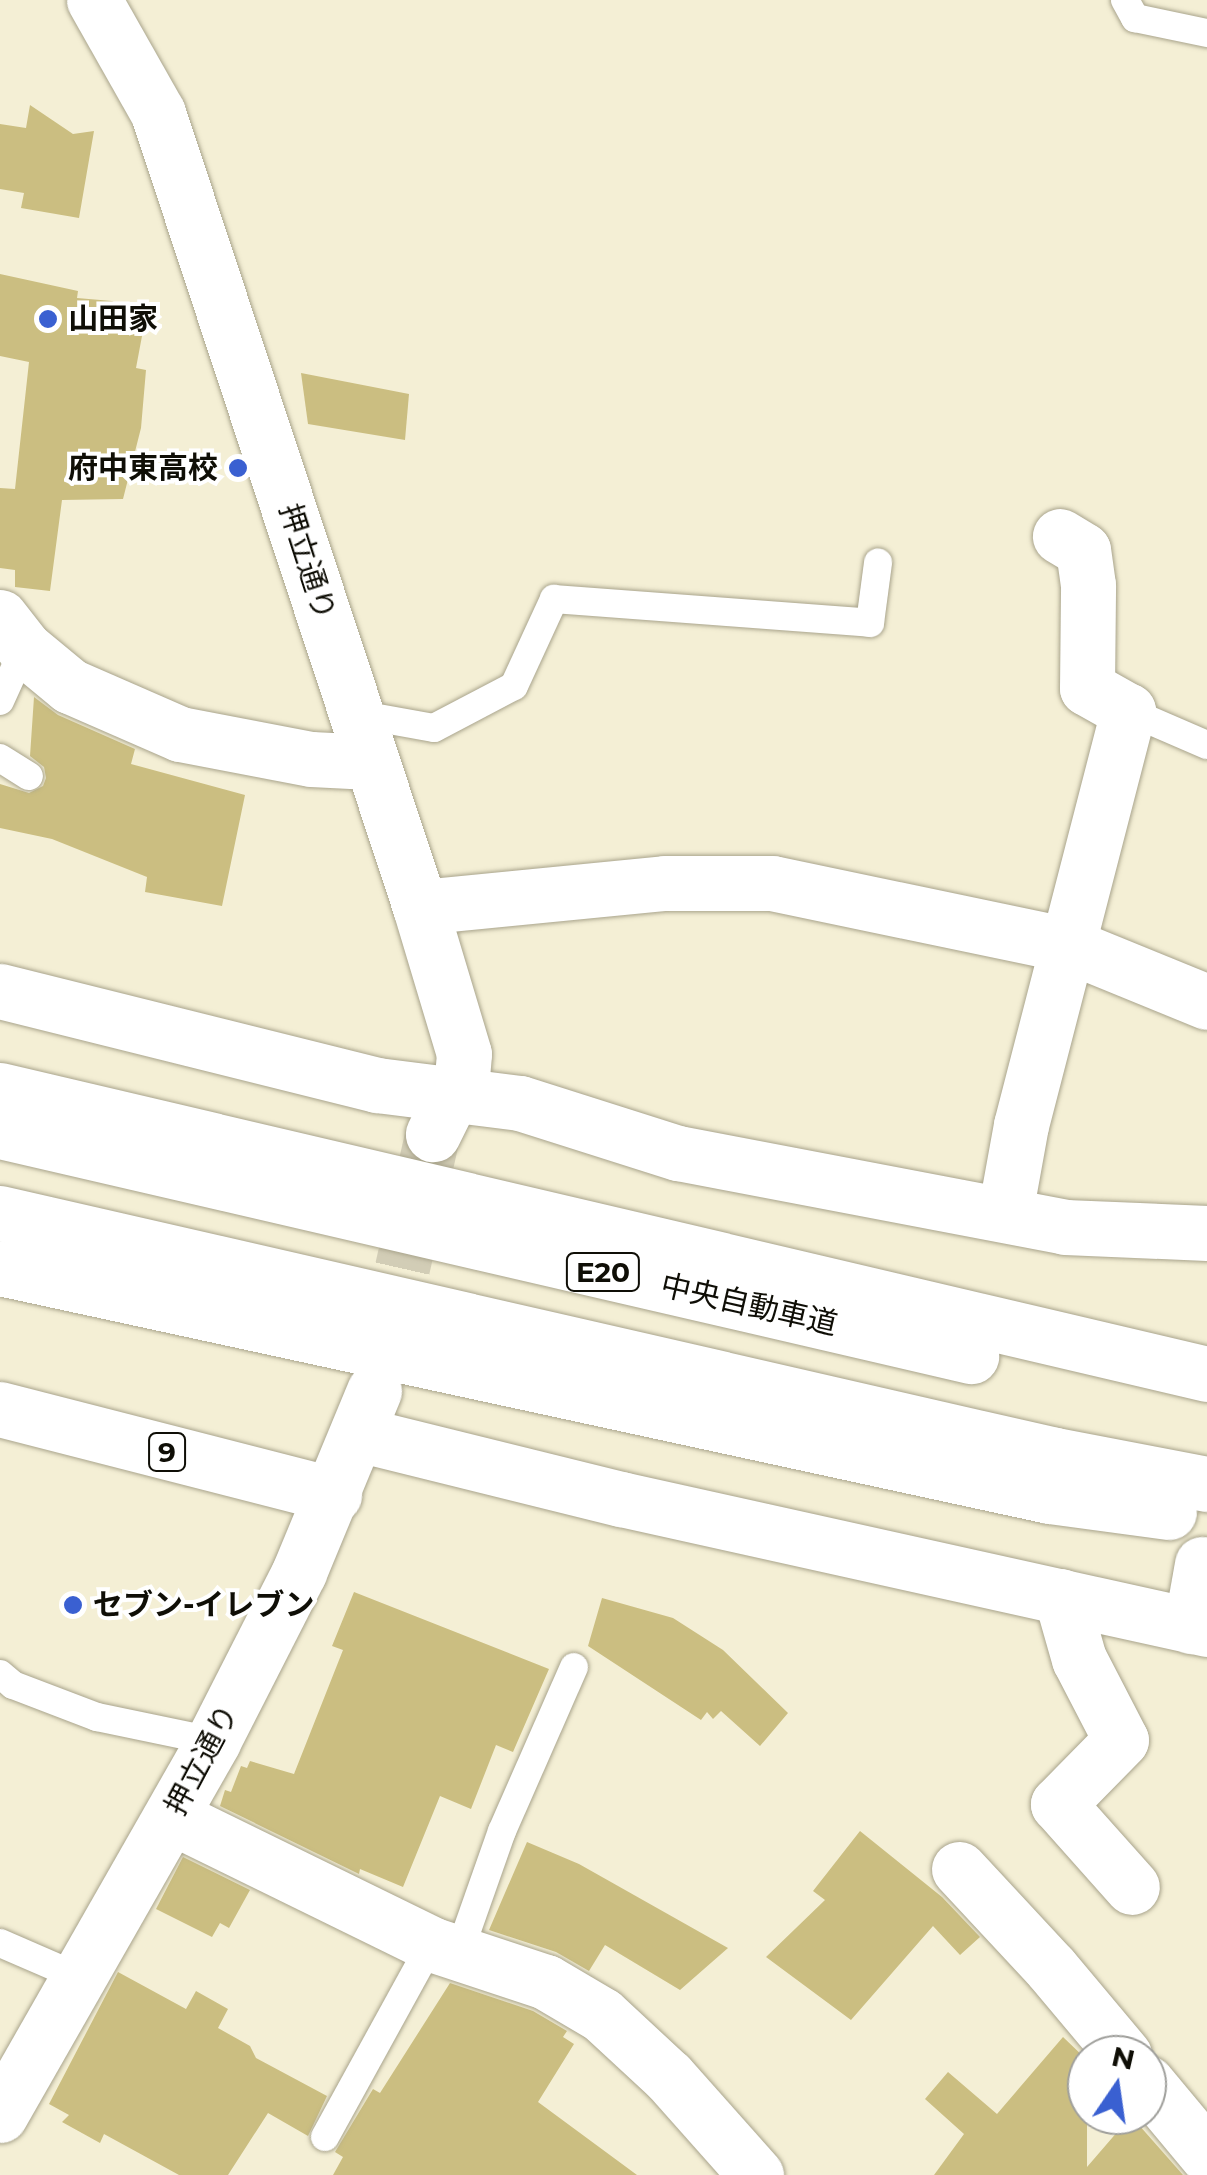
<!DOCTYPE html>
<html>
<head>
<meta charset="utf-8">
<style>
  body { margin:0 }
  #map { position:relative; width:1207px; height:2175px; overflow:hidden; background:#f4efd5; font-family:Montserrat,"Noto Sans JP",sans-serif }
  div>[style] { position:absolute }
  .building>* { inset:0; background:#cbbe81 }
  .street-tunnel>* { height:55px; margin-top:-27.5px; transform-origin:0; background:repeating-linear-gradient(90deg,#d2cdb6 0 55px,transparent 0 83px) }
  .roads { filter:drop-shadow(0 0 2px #a9a48c) drop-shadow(0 0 2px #a9a48c) }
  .lane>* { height:28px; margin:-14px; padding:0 14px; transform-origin:14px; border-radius:14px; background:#fff }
  .street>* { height:55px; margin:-27.5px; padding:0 27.5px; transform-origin:27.5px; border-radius:27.5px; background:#fff }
  .primary>* { height:55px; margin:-27.5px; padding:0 27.5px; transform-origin:27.5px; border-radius:27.5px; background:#fff }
  .highway>* { height:55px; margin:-27.5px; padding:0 27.5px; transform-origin:27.5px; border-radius:27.5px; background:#fff }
  .dots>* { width:28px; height:28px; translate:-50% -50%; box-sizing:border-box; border:5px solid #fff; border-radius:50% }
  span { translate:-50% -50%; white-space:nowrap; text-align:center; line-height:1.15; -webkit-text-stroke:8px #fff; paint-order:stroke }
  .shield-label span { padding:2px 8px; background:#fff; border:2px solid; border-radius:8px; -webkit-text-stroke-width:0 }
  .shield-label { font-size:28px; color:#0f0e06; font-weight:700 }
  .poi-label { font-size:30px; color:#0f0e06; font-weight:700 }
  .left { translate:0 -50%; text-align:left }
  .right { translate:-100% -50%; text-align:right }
  .street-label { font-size:30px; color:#0f0e06 }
  .north { position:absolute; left:1067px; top:2035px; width:100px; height:100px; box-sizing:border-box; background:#fff; border:2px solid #9f9f9b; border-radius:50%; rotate:13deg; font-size:28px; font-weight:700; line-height:40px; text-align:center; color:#0f0e06 }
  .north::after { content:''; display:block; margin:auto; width:35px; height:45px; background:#3a60d1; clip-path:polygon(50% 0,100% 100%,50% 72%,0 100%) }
</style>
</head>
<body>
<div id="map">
  <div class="building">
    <div style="clip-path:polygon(30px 105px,73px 134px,94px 131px,79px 218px,21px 208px,24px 193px,0 189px,0 124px,26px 128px)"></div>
    <div style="clip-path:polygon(0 274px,78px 291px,77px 298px,112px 301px,145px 320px,136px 368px,146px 370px,141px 428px,123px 499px,62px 500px,50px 591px,15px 587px,15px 570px,0 568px,0 488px,15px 489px,29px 362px,0 356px)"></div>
    <div style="clip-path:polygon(301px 373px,409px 394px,405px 440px,308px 424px)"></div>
    <div style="clip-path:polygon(34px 697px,58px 715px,135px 749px,131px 764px,245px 795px,222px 906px,145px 892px,147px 877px,52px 839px,0 828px,0 784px,29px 793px,43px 786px,46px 778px,44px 767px,30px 756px)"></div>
    <div style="clip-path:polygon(354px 1592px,549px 1669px,513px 1752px,496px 1745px,471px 1809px,440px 1796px,403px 1887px,360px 1869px,359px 1874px,220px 1806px,225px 1790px,231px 1792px,241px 1766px,247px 1768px,250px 1761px,294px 1774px,343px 1650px,332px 1646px)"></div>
    <div style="clip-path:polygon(602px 1598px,673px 1618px,723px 1650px,788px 1713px,760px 1746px,721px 1711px,713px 1719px,707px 1712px,701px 1720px,588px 1646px)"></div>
    <div style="clip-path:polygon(860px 1831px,942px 1897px,980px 1937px,960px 1955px,933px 1926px,851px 2020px,766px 1957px,825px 1900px,813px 1891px)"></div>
    <div style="clip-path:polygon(527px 1842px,579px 1864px,728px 1948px,680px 1990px,605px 1945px,589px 1971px,556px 1952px,489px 1930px)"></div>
    <div style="clip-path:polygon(183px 1857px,250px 1890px,229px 1928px,220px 1923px,212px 1937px,156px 1909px)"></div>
    <div style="clip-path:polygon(118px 1972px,186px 2009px,196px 1991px,228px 2009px,218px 2028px,250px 2046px,256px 2058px,327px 2096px,308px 2136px,268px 2113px,228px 2175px,179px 2175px,104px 2134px,100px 2143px,62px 2122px,69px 2115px,49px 2104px)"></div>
    <div style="clip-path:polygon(450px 1983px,533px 2011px,567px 2031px,563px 2037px,574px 2044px,538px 2102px,637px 2175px,333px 2175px,343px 2157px,335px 2152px,373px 2089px,380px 2093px)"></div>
    <div style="clip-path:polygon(1063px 2037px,1087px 2060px,1087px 2167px,1131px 2116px,1183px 2175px,934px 2175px,964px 2134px,925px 2099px,948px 2072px,997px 2114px)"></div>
  </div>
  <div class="street-tunnel">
    <div style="left:384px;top:1349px;width:221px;rotate:-77.2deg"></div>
  </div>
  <div class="roads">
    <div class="lane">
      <div style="left:1125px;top:0;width:21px;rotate:61deg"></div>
      <div style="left:1135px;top:18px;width:74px;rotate:11.8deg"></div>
      <div style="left:0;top:701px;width:58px;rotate:-65.6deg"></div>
      <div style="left:1128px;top:711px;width:86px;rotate:23.3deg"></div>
      <div style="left:356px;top:714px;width:79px;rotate:10.2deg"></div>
      <div style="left:434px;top:728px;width:90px;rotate:-27.7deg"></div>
      <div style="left:514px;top:686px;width:96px;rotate:-65.3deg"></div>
      <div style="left:554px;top:599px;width:317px;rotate:4.3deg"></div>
      <div style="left:870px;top:623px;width:61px;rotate:-82.4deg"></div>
      <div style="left:0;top:758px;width:34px;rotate:32deg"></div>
      <div style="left:0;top:1674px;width:17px;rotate:40deg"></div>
      <div style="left:13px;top:1685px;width:90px;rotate:20.9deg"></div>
      <div style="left:97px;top:1717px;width:118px;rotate:11.7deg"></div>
      <div style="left:0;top:1943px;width:88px;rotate:23.4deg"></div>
      <div style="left:459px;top:1953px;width:129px;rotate:-70.6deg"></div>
      <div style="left:502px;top:1831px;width:179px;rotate:-66.3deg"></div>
      <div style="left:325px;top:2137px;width:220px;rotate:-61.2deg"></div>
    </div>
    <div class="street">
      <div style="left:94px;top:0;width:130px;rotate:60.5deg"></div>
      <div style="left:158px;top:113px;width:836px;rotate:71.74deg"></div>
      <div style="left:420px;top:907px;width:153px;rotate:73.3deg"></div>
      <div style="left:464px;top:1054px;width:21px;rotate:95deg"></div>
      <div style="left:462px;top:1075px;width:66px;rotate:116.2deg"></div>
      <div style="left:0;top:617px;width:39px;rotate:52deg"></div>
      <div style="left:24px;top:648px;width:60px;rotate:39.6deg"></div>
      <div style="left:70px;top:686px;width:120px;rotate:23.6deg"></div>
      <div style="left:180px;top:734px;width:133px;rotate:10.8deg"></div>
      <div style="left:311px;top:759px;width:60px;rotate:2.9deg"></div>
      <div style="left:420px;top:907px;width:246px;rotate:-5.6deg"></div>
      <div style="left:665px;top:883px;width:107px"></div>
      <div style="left:772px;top:883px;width:299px;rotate:11.8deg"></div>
      <div style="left:1065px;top:944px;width:153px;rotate:22.2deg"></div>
      <div style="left:0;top:991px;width:389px;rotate:14deg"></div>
      <div style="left:377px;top:1085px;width:144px;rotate:7.2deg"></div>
      <div style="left:520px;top:1103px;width:166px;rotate:17.6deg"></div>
      <div style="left:678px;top:1153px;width:394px;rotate:10.8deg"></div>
      <div style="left:1065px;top:1227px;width:142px;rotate:2.4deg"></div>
      <div style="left:1005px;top:1213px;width:89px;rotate:-79.7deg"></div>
      <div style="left:1021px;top:1125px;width:428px;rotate:-75.5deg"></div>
      <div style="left:1128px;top:711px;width:47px;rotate:-150.7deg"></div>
      <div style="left:1087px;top:688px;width:103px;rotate:-89.4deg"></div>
      <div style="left:1088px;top:585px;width:35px;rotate:-98deg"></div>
      <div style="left:1083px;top:550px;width:27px;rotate:-149deg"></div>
      <div style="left:358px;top:1434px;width:271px;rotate:13.9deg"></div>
      <div style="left:621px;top:1499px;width:600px;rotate:12.51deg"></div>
      <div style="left:1061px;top:1596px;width:66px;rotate:74.1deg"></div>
      <div style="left:1079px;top:1659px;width:91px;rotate:62.6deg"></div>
      <div style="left:1121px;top:1740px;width:90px;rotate:134.5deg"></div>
      <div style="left:1058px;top:1804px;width:111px;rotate:48.3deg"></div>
      <div style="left:1191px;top:1626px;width:63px;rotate:-79.9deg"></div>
      <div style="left:172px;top:1817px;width:288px;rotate:26.1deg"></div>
      <div style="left:431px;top:1944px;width:121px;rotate:18.3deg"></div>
      <div style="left:546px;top:1982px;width:65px;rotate:30.5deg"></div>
      <div style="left:602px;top:2015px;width:91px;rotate:42.8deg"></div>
      <div style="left:669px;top:2077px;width:131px;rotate:48.4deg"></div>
      <div style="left:959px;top:1869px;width:135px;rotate:47.1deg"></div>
      <div style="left:1051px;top:1968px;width:114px;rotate:50deg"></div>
      <div style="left:1147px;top:2083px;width:94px;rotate:50.2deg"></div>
      <div style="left:0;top:2115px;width:430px;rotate:-60.3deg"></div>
      <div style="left:213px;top:1741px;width:190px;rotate:-63deg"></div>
      <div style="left:299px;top:1572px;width:196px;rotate:-67.5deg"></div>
    </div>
    <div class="primary">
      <div style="left:0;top:1409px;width:345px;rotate:14.4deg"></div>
    </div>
    <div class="highway">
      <div style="left:0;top:1090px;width:1240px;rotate:13.24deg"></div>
      <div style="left:0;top:1131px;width:997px;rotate:13.05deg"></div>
      <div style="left:0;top:1213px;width:1082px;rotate:12.92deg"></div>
      <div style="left:1055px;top:1455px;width:155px;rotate:10.8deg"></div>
      <div style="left:0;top:1268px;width:1073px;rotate:12.26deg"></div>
      <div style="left:1049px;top:1496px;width:121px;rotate:7.6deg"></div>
    </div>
  </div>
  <div class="dots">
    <div style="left:48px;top:319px;background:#3a60d1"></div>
    <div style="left:238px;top:468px;background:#3a60d1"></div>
    <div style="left:73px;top:1605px;background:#3a60d1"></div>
  </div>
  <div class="shield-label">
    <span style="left:603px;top:1272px">E20</span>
    <span style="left:167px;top:1452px">9</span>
  </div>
  <div class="poi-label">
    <span class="left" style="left:68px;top:319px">山田家</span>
    <span class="right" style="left:218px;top:468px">府中東高校</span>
    <span class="left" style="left:93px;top:1605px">セブン-イレブン</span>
  </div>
  <div class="street-label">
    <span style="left:307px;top:562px;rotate:72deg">押立通り</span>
    <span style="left:749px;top:1305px;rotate:13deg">中央自動車道</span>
    <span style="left:202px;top:1760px;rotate:-62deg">押立通り</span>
  </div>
  <div class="north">N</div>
</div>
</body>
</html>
